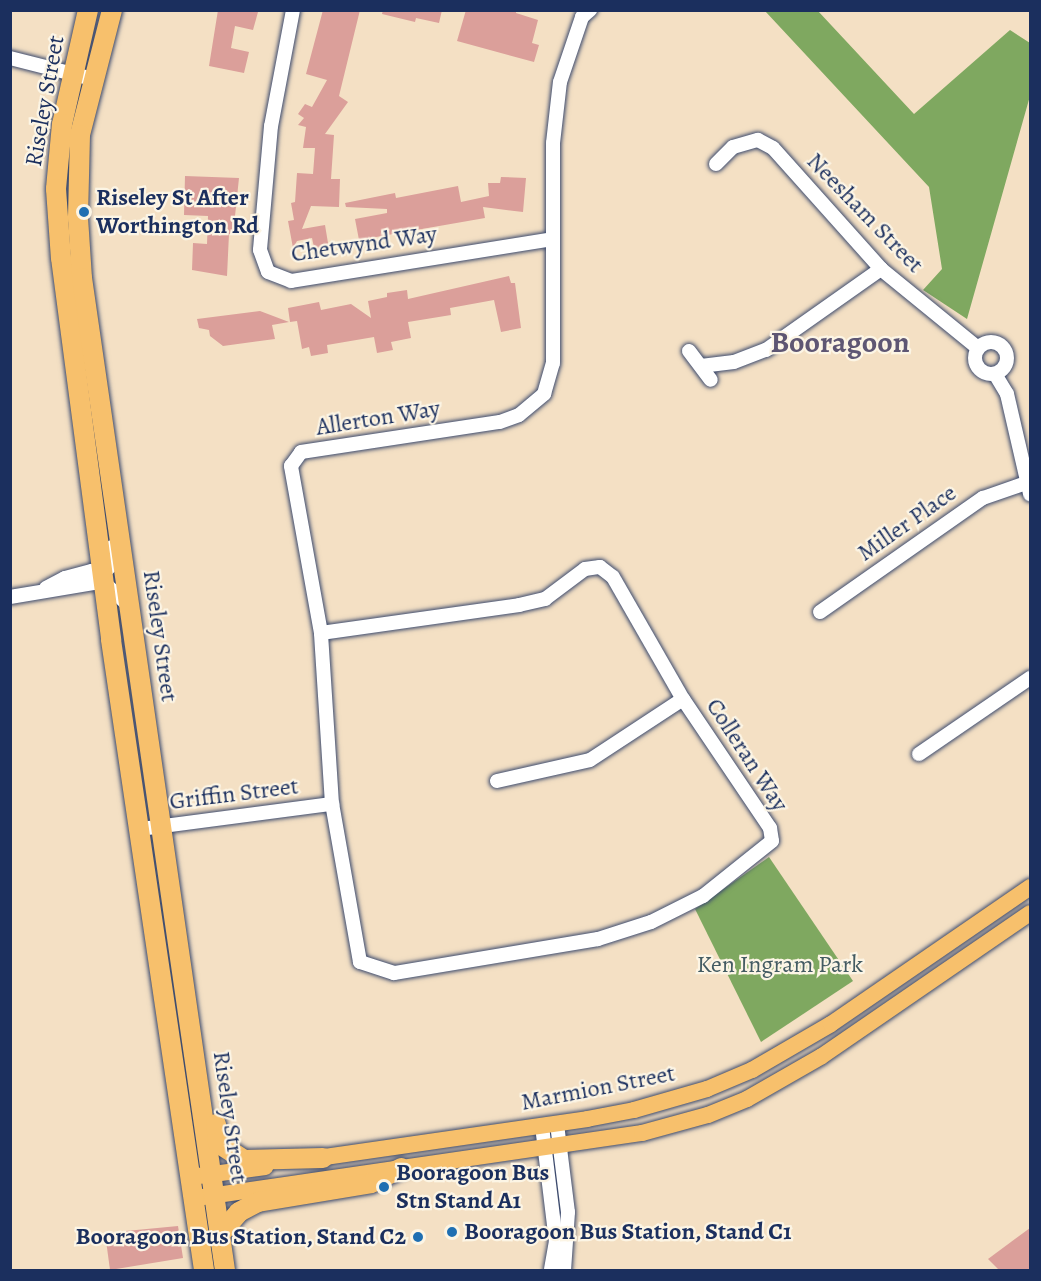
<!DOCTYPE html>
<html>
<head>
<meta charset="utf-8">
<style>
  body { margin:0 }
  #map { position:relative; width:1041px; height:1281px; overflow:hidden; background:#f4e0c4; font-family:Alegreya,serif }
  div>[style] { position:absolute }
  .forest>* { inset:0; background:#7fa860 }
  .building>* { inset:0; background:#db9f9a }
  .roads { filter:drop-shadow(0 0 2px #3c4a6d) drop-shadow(0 0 2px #3c4a6d) }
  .minor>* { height:14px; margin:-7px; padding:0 7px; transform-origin:7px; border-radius:7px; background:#fff }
  .minor>.ring { margin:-7px; padding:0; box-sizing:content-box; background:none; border:14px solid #fff; border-radius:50% }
  .major>* { height:16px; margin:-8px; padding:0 8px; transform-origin:8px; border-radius:8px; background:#f7c06c }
  .highway>* { height:20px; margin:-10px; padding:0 10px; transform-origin:10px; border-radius:10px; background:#f7c06c }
  .dots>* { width:16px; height:16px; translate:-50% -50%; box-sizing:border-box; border:3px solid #fcf5e5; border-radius:50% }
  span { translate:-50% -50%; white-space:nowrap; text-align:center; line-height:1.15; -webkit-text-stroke:4.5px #fcf5e5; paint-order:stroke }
  .street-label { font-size:24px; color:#1b2f5e }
  .poi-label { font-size:24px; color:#1b2f5e; font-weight:700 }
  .left { translate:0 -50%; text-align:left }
  .right { translate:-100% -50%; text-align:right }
  .park-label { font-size:24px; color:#435b62 }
  .district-label { font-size:30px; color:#5e5673; font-weight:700 }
  .frame { position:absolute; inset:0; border:12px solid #1b2f5e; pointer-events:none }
</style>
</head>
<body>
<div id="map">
  <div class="forest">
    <div style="clip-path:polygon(765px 11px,818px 11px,914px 114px,1010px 30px,1030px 43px,1030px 96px,967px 319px,923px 290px,942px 269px,929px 187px)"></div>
    <div style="clip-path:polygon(769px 857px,853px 981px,761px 1042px,695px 909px)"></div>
  </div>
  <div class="building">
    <div style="clip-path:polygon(218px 10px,258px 12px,253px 30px,235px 26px,231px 48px,249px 52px,244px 73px,209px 66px)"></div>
    <div style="clip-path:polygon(323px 10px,360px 10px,339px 96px,348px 102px,325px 134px,334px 135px,331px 179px,340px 179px,339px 207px,311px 206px,302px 229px,325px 225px,329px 249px,315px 252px,312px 238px,297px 241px,293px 248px,288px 221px,294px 220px,291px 203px,295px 202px,297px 173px,313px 174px,315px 148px,303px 148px,306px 127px,298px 125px,304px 118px,298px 114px,305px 104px,312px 107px,327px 80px,306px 74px)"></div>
    <div style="clip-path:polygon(383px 10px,442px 10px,439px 23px,416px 18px,415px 22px,382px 14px)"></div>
    <div style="clip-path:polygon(466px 10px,516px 10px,516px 13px,538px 20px,532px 43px,539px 45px,534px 62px,457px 41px)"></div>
    <div style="clip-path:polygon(185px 176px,239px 178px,233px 235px,229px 234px,227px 276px,192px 270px,193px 243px,207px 244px,208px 216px,184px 215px)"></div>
    <div style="clip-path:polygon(501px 177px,526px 178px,523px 212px,483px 207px,485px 218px,359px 240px,355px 219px,387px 213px,387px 209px,346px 207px,345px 203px,395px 193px,396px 198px,458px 186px,461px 202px,489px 196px,488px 183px,500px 183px)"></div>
    <div style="clip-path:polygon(509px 276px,511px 283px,515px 283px,521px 328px,501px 332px,494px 300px,450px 308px,451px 315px,408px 322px,411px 338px,391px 342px,393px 350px,377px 353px,374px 337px,327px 345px,328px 353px,311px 356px,309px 347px,302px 349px,297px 321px,290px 322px,288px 308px,319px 302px,321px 310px,351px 304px,371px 318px,368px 301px,387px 297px,387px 293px,407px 290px,408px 299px)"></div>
    <div style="clip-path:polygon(260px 311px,289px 322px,272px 325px,275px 339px,223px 346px,210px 336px,209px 330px,199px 328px,197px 319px)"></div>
    <div style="clip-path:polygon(178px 1226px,183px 1258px,110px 1270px,105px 1233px)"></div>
    <div style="clip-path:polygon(1030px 1228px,1030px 1270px,999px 1270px,988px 1259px)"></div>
  </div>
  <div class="roads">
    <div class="minor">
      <div style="left:293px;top:10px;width:118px;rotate:100.7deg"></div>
      <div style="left:271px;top:126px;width:124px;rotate:95.1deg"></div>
      <div style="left:260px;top:250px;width:23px;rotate:70deg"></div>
      <div style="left:268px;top:272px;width:25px;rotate:21deg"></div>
      <div style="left:291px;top:281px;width:264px;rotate:-9.1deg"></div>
      <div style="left:10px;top:58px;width:86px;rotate:14.2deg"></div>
      <div style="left:716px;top:164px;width:24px;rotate:-45deg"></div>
      <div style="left:733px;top:147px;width:26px;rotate:-16deg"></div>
      <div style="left:758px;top:140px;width:17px;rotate:28deg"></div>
      <div style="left:773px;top:148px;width:162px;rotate:48.2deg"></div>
      <div style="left:881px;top:269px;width:125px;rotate:39.2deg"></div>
      <div class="ring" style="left:975px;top:342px;width:18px;height:18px"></div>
      <div style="left:689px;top:351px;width:36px;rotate:53deg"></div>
      <div style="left:701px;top:366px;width:33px;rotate:-7deg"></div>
      <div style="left:734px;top:362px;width:34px;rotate:-21deg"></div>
      <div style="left:766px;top:350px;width:141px;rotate:-35.2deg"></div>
      <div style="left:995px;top:374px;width:23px;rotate:59deg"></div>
      <div style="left:1007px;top:394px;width:103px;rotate:77deg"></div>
      <div style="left:46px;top:588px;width:21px;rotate:-28deg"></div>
      <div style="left:65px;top:578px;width:28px;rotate:-15deg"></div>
      <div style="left:92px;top:571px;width:52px;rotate:43.5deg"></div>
      <div style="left:10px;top:597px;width:86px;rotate:-9.4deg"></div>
      <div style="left:95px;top:583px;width:27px;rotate:-48deg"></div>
      <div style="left:113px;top:563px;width:16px;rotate:-94deg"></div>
      <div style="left:820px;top:612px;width:199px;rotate:-35deg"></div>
      <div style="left:983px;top:498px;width:46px;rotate:-19.2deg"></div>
      <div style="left:321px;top:633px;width:200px;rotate:-8deg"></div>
      <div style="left:519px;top:605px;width:27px;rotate:-13deg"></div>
      <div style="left:545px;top:599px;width:50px;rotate:-36.9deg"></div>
      <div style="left:585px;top:569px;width:15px;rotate:-8deg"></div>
      <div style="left:600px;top:567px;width:16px;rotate:38deg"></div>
      <div style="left:613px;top:577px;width:141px;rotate:60.2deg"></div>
      <div style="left:683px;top:699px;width:156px;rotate:56deg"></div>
      <div style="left:770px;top:828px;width:13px;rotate:81deg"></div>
      <div style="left:772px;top:841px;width:88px;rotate:141.4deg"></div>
      <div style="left:703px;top:896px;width:58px;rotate:153.4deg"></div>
      <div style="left:651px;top:922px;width:56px;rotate:162.2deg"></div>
      <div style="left:598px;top:939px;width:207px;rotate:170.5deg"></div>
      <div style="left:394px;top:973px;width:36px;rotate:-162deg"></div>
      <div style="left:360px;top:962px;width:160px;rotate:-100deg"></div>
      <div style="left:332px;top:804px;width:171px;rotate:-93.7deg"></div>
      <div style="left:321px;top:633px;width:170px;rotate:-100.2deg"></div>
      <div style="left:291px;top:466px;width:17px;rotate:-54deg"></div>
      <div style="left:301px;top:452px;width:201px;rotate:-8.6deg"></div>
      <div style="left:500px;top:422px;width:20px;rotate:-20deg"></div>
      <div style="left:519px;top:415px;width:33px;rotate:-40deg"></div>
      <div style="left:544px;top:394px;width:32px;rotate:-74deg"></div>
      <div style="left:553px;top:363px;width:220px;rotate:-90deg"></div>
      <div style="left:553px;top:143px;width:61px;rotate:-83.5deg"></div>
      <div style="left:560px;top:82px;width:69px;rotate:-71.3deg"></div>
      <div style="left:582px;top:17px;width:11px;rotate:-41deg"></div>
      <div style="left:919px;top:754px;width:135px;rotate:-34.4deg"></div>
      <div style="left:497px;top:781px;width:95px;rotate:-12.7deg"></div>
      <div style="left:590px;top:760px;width:111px;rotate:-33.3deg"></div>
      <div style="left:141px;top:829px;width:193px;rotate:-7.5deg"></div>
      <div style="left:557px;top:1124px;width:89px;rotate:82.9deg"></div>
      <div style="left:568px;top:1212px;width:58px;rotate:93.9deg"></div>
      <div style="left:542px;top:1126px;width:116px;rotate:83.1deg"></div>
      <div style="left:556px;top:1241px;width:29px;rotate:100deg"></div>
    </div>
    <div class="major">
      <div style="left:311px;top:1159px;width:279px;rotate:-8.2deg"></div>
      <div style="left:587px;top:1119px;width:48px;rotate:-10.8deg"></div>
      <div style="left:634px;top:1110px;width:76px;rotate:-16deg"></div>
      <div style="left:707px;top:1089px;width:49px;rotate:-22.9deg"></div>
      <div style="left:752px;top:1070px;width:91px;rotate:-30.2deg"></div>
      <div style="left:831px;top:1024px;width:242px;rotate:-34.5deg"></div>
      <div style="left:191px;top:1177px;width:75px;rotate:-7.7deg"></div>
      <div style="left:203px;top:1197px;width:444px;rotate:-8.3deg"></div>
      <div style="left:642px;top:1133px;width:68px;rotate:-15.3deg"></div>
      <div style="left:708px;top:1115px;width:42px;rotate:-22.3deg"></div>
      <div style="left:747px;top:1099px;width:86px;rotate:-29.8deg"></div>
      <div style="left:822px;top:1056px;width:252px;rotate:-34.5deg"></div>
    </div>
    <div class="highway">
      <div style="left:88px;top:10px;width:117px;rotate:102.8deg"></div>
      <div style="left:62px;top:124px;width:65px;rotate:95.3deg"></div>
      <div style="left:56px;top:189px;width:69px;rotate:85.9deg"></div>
      <div style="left:61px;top:258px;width:385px;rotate:82.5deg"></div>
      <div style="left:111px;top:640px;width:637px;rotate:81.6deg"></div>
      <div style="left:112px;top:10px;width:129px;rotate:104.4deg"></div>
      <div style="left:80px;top:135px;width:83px;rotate:91.4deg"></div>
      <div style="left:78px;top:218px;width:60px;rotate:86.2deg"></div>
      <div style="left:82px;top:278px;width:1002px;rotate:81.8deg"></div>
      <div style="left:216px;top:1124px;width:19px;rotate:84deg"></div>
      <div style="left:218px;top:1143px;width:31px;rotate:33deg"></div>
      <div style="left:244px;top:1160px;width:79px;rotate:-1.5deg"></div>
      <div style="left:220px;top:1234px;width:29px;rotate:-49deg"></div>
      <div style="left:239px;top:1212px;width:21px;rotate:-28deg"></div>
      <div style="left:258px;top:1202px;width:115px;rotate:-9.5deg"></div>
      <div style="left:371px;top:1183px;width:34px;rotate:-26deg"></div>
    </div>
  </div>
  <div class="dots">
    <div style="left:84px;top:212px;background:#1f6fb2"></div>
    <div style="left:384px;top:1187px;background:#1f6fb2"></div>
    <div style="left:452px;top:1232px;background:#1f6fb2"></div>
    <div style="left:418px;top:1237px;background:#1f6fb2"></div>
  </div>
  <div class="street-label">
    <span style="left:45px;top:101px;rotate:-80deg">Riseley Street</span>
    <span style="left:865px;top:213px;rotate:46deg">Neesham Street</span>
    <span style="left:364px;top:244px;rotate:-8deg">Chetwynd Way</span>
    <span style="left:378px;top:418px;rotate:-9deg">Allerton Way</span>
    <span style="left:907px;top:523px;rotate:-35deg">Miller Place</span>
    <span style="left:160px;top:636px;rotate:82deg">Riseley Street</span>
    <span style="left:747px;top:755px;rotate:57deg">Colleran Way</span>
    <span style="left:234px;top:794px;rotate:-7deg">Griffin Street</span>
    <span style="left:598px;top:1088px;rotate:-11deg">Marmion Street</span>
    <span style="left:230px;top:1117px;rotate:82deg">Riseley Street</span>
  </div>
  <div class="poi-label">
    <span class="left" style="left:96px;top:212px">Riseley St After<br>Worthington Rd</span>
    <span class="left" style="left:396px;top:1187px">Booragoon Bus<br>Stn Stand A1</span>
    <span class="left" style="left:464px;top:1232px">Booragoon Bus Station, Stand C1</span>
    <span class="right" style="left:406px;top:1237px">Booragoon Bus Station, Stand C2</span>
  </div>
  <div class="park-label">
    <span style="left:780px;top:965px">Ken Ingram Park</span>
  </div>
  <div class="district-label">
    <span style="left:840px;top:342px">Booragoon</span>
  </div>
  <div class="frame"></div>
</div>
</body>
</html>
